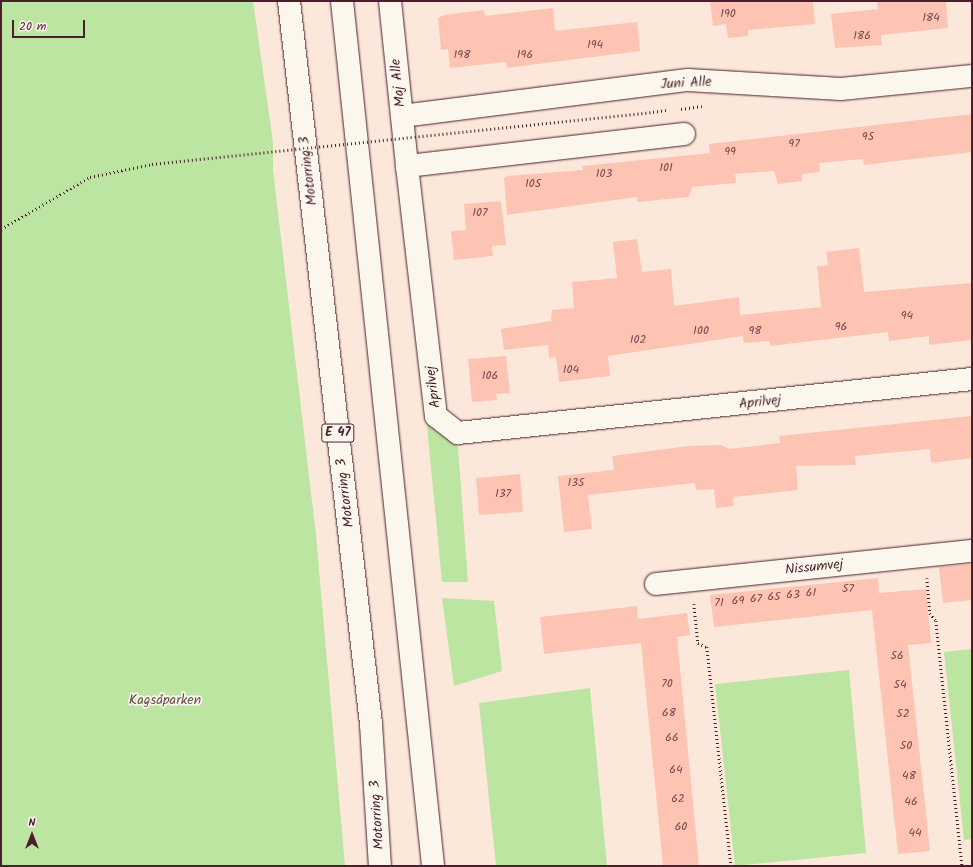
<!DOCTYPE html>
<html>
<head>
<meta charset="utf-8">
<style>
  body { margin:0 }
  #map { position:relative; width:973px; height:867px; overflow:hidden; background:#fce8db; font-family:Kalam,sans-serif }
  div>[style] { position:absolute }
  .green>* { inset:0; background:#bce5a1 }
  .building>* { inset:0; background:#fdc4b3 }
  .path>* { height:2.5px; margin-top:-1.25px; transform-origin:0; background:repeating-linear-gradient(90deg,#4a1f2b 0 1px,transparent 0 4px) }
  .roads { filter:drop-shadow(0 0 1px #4a1f2b) drop-shadow(0 0 1px #4a1f2b) }
  .minor>* { height:22px; margin:-11px; padding:0 11px; transform-origin:11px; border-radius:11px; background:#fbf7ec }
  .highway>* { height:22px; margin:-11px; padding:0 11px; transform-origin:11px; border-radius:11px; background:#fbf7ec }
  .path-bridge>* { height:2.5px; margin-top:-1.25px; transform-origin:0; background:repeating-linear-gradient(90deg,#4a1f2b 0 1px,transparent 0 4px) }
  span { translate:-50% -50%; white-space:nowrap; text-align:center; line-height:1.15; -webkit-text-stroke:3.5px #fbf7ec; paint-order:stroke }
  .number-label { font-size:12px; color:#77484d }
  .number-label span { -webkit-text-stroke-width:0 }
  .shield-label span { padding:1px 3px; background:#fbf7ec; border:1px solid; border-radius:3px; -webkit-text-stroke-width:0 }
  .shield-label { font-size:13px; color:#4a1f2b; font-weight:700 }
  .street-label { font-size:14px; color:#4a1f2b }
  .park-label { font-size:14px; color:#665048 }
  .frame { position:absolute; inset:0; border:2px solid #4a1f2b; pointer-events:none }
  .north { position:absolute; left:12px; top:815px; width:40px; height:40px; -webkit-text-stroke:3px #fbf7ec; paint-order:stroke; rotate:0deg; font-size:11px; font-weight:700; line-height:16px; text-align:center; color:#4a1f2b }
  .north::after { content:''; display:block; margin:auto; width:14px; height:18px; background:#4a1f2b; clip-path:polygon(50% 0,100% 100%,50% 72%,0 100%) }
  .scale { position:absolute; left:12px; top:20px; width:73px; height:18px; box-sizing:border-box; border:2px solid #4a1f2b; border-top:0; padding-left:5px; font-size:12px; line-height:14px; white-space:nowrap; color:#4a1f2b; -webkit-text-stroke:3px #fbf7ec; paint-order:stroke }
</style>
</head>
<body>
<div id="map">
  <div class="green">
    <div style="clip-path:polygon(1px 1px,253px 1px,273px 142px,273px 170px,316px 535px,345px 866px,1px 866px)"></div>
    <div style="clip-path:polygon(426px 416px,458px 447px,468px 582px,442px 582px)"></div>
    <div style="clip-path:polygon(442px 598px,494px 601px,502px 671px,454px 686px)"></div>
    <div style="clip-path:polygon(972px 649px,972px 839px,964px 840px,944px 652px)"></div>
    <div style="clip-path:polygon(849px 670px,866px 853px,735px 866px,715px 684px)"></div>
    <div style="clip-path:polygon(590px 688px,607px 866px,496px 866px,479px 703px)"></div>
  </div>
  <div class="building">
    <div style="clip-path:polygon(710px 1px,813px 1px,815px 24px,748px 30px,748px 36px,728px 38px,726px 24px,713px 26px)"></div>
    <div style="clip-path:polygon(877px 1px,946px 1px,948px 28px,881px 35px,882px 45px,835px 48px,831px 14px,878px 9px)"></div>
    <div style="clip-path:polygon(553px 8px,555px 31px,637px 22px,640px 51px,507px 68px,506px 62px,450px 68px,448px 49px,441px 50px,438px 18px,444px 15px,484px 10px,485px 16px)"></div>
    <div style="clip-path:polygon(972px 114px,972px 152px,864px 165px,863px 159px,819px 163px,820px 172px,802px 174px,802px 181px,778px 184px,774px 171px,735px 174px,736px 183px,692px 187px,689px 197px,637px 202px,637px 197px,507px 215px,504px 178px,507px 176px,583px 170px,582px 166px,710px 153px,709px 144px)"></div>
    <div style="clip-path:polygon(501px 201px,506px 245px,492px 246px,493px 256px,454px 260px,451px 231px,466px 230px,464px 204px)"></div>
    <div style="clip-path:polygon(637px 239px,642px 272px,671px 269px,674px 306px,739px 297px,740px 315px,821px 307px,817px 266px,828px 265px,826px 252px,859px 248px,864px 292px,972px 283px,972px 340px,929px 345px,929px 336px,889px 341px,888px 332px,770px 346px,770px 341px,744px 343px,743px 336px,608px 356px,610px 376px,559px 382px,556px 357px,549px 358px,548px 345px,504px 350px,501px 329px,551px 321px,552px 310px,574px 308px,572px 282px,617px 278px,613px 242px)"></div>
    <div style="clip-path:polygon(506px 356px,510px 393px,496px 394px,497px 400px,472px 402px,468px 359px)"></div>
    <div style="clip-path:polygon(972px 416px,972px 458px,931px 463px,930px 449px,855px 456px,856px 465px,796px 466px,798px 490px,733px 497px,734px 506px,716px 508px,714px 489px,696px 490px,695px 483px,588px 495px,592px 529px,564px 532px,558px 476px,614px 470px,612px 456px,689px 446px,721px 445px,729px 449px,780px 443px,779px 436px)"></div>
    <div style="clip-path:polygon(520px 474px,523px 512px,479px 515px,476px 478px)"></div>
    <div style="clip-path:polygon(972px 564px,972px 600px,943px 603px,939px 567px)"></div>
    <div style="clip-path:polygon(878px 578px,879px 593px,926px 589px,931px 643px,908px 645px,930px 851px,898px 854px,872px 610px,714px 627px,710px 595px)"></div>
    <div style="clip-path:polygon(637px 606px,638px 619px,687px 613px,690px 635px,677px 637px,699px 866px,663px 866px,641px 643px,544px 654px,540px 617px)"></div>
  </div>
  <div class="path">
    <div style="left:681px;top:109px;width:21px;rotate:-8deg"></div>
    <div style="left:653px;top:112px;width:13px;rotate:-9deg"></div>
    <div style="left:1px;top:229px;width:103px;rotate:-30.3deg"></div>
    <div style="left:90px;top:177px;width:63px;rotate:-11.8deg"></div>
    <div style="left:927px;top:578px;width:35px;rotate:85deg"></div>
    <div style="left:930px;top:613px;width:10px;rotate:53deg"></div>
    <div style="left:936px;top:621px;width:246px;rotate:83.9deg"></div>
    <div style="left:694px;top:604px;width:39px;rotate:84deg"></div>
    <div style="left:698px;top:643px;width:10px;rotate:24deg"></div>
    <div style="left:707px;top:647px;width:220px;rotate:83.7deg"></div>
  </div>
  <div class="roads">
    <div class="minor">
      <div style="left:390px;top:1px;width:166px;rotate:84.1deg"></div>
      <div style="left:402px;top:116px;width:288px;rotate:-7.2deg"></div>
      <div style="left:688px;top:80px;width:153px;rotate:3.4deg"></div>
      <div style="left:841px;top:89px;width:132px;rotate:-5.7deg"></div>
      <div style="left:684px;top:134px;width:279px;rotate:173.4deg"></div>
      <div style="left:407px;top:166px;width:252px;rotate:83.4deg"></div>
      <div style="left:436px;top:416px;width:28px;rotate:38deg"></div>
      <div style="left:458px;top:433px;width:517px;rotate:-6deg"></div>
      <div style="left:656px;top:584px;width:318px;rotate:-6deg"></div>
    </div>
    <div class="highway">
      <div style="left:289px;top:1px;width:728px;rotate:83.53deg"></div>
      <div style="left:371px;top:724px;width:142px;rotate:86.4deg"></div>
      <div style="left:342px;top:1px;width:870px;rotate:83.99deg"></div>
    </div>
  </div>
  <div class="path-bridge">
    <div style="left:152px;top:164px;width:504px;rotate:-5.93deg"></div>
  </div>
  <div class="number-label">
    <span style="left:728px;top:14px">190</span>
    <span style="left:931px;top:18px">184</span>
    <span style="left:862px;top:36px">186</span>
    <span style="left:595px;top:45px">194</span>
    <span style="left:462px;top:55px">198</span>
    <span style="left:525px;top:55px">196</span>
    <span style="left:868px;top:137px">95</span>
    <span style="left:794px;top:144px">97</span>
    <span style="left:730px;top:152px">99</span>
    <span style="left:666px;top:168px">101</span>
    <span style="left:604px;top:174px">103</span>
    <span style="left:533px;top:184px">105</span>
    <span style="left:480px;top:213px">107</span>
    <span style="left:907px;top:316px">94</span>
    <span style="left:841px;top:327px">96</span>
    <span style="left:701px;top:331px">100</span>
    <span style="left:755px;top:331px">98</span>
    <span style="left:638px;top:340px">102</span>
    <span style="left:571px;top:370px">104</span>
    <span style="left:490px;top:376px">106</span>
    <span style="left:576px;top:483px">135</span>
    <span style="left:503px;top:494px">137</span>
    <span style="left:848px;top:589px">57</span>
    <span style="left:811px;top:593px">61</span>
    <span style="left:793px;top:595px">63</span>
    <span style="left:774px;top:597px">65</span>
    <span style="left:756px;top:599px">67</span>
    <span style="left:738px;top:601px">69</span>
    <span style="left:719px;top:603px">71</span>
    <span style="left:897px;top:656px">56</span>
    <span style="left:667px;top:684px">70</span>
    <span style="left:900px;top:685px">54</span>
    <span style="left:669px;top:713px">68</span>
    <span style="left:903px;top:714px">52</span>
    <span style="left:672px;top:738px">66</span>
    <span style="left:906px;top:746px">50</span>
    <span style="left:676px;top:770px">64</span>
    <span style="left:909px;top:776px">48</span>
    <span style="left:678px;top:799px">62</span>
    <span style="left:911px;top:802px">46</span>
    <span style="left:681px;top:827px">60</span>
    <span style="left:915px;top:833px">44</span>
  </div>
  <div class="shield-label">
    <span style="left:338px;top:433px">E 47</span>
  </div>
  <div class="street-label">
    <span style="left:398px;top:83px;rotate:-96deg">Maj Alle</span>
    <span style="left:686px;top:83px;rotate:-3deg">Juni Alle</span>
    <span style="left:308px;top:171px;rotate:-97deg">Motorring 3</span>
    <span style="left:433px;top:387px;rotate:-97deg">Aprilvej</span>
    <span style="left:760px;top:402px;rotate:-6deg">Aprilvej</span>
    <span style="left:345px;top:493px;rotate:-97deg">Motorring 3</span>
    <span style="left:814px;top:567px;rotate:-6deg">Nissumvej</span>
    <span style="left:377px;top:815px;rotate:-94deg">Motorring 3</span>
  </div>
  <div class="park-label">
    <span style="left:165px;top:700px">Kagsåparken</span>
  </div>
  <div class="frame"></div>
  <div class="north">N</div>
  <div class="scale">20 m</div>
</div>
</body>
</html>
